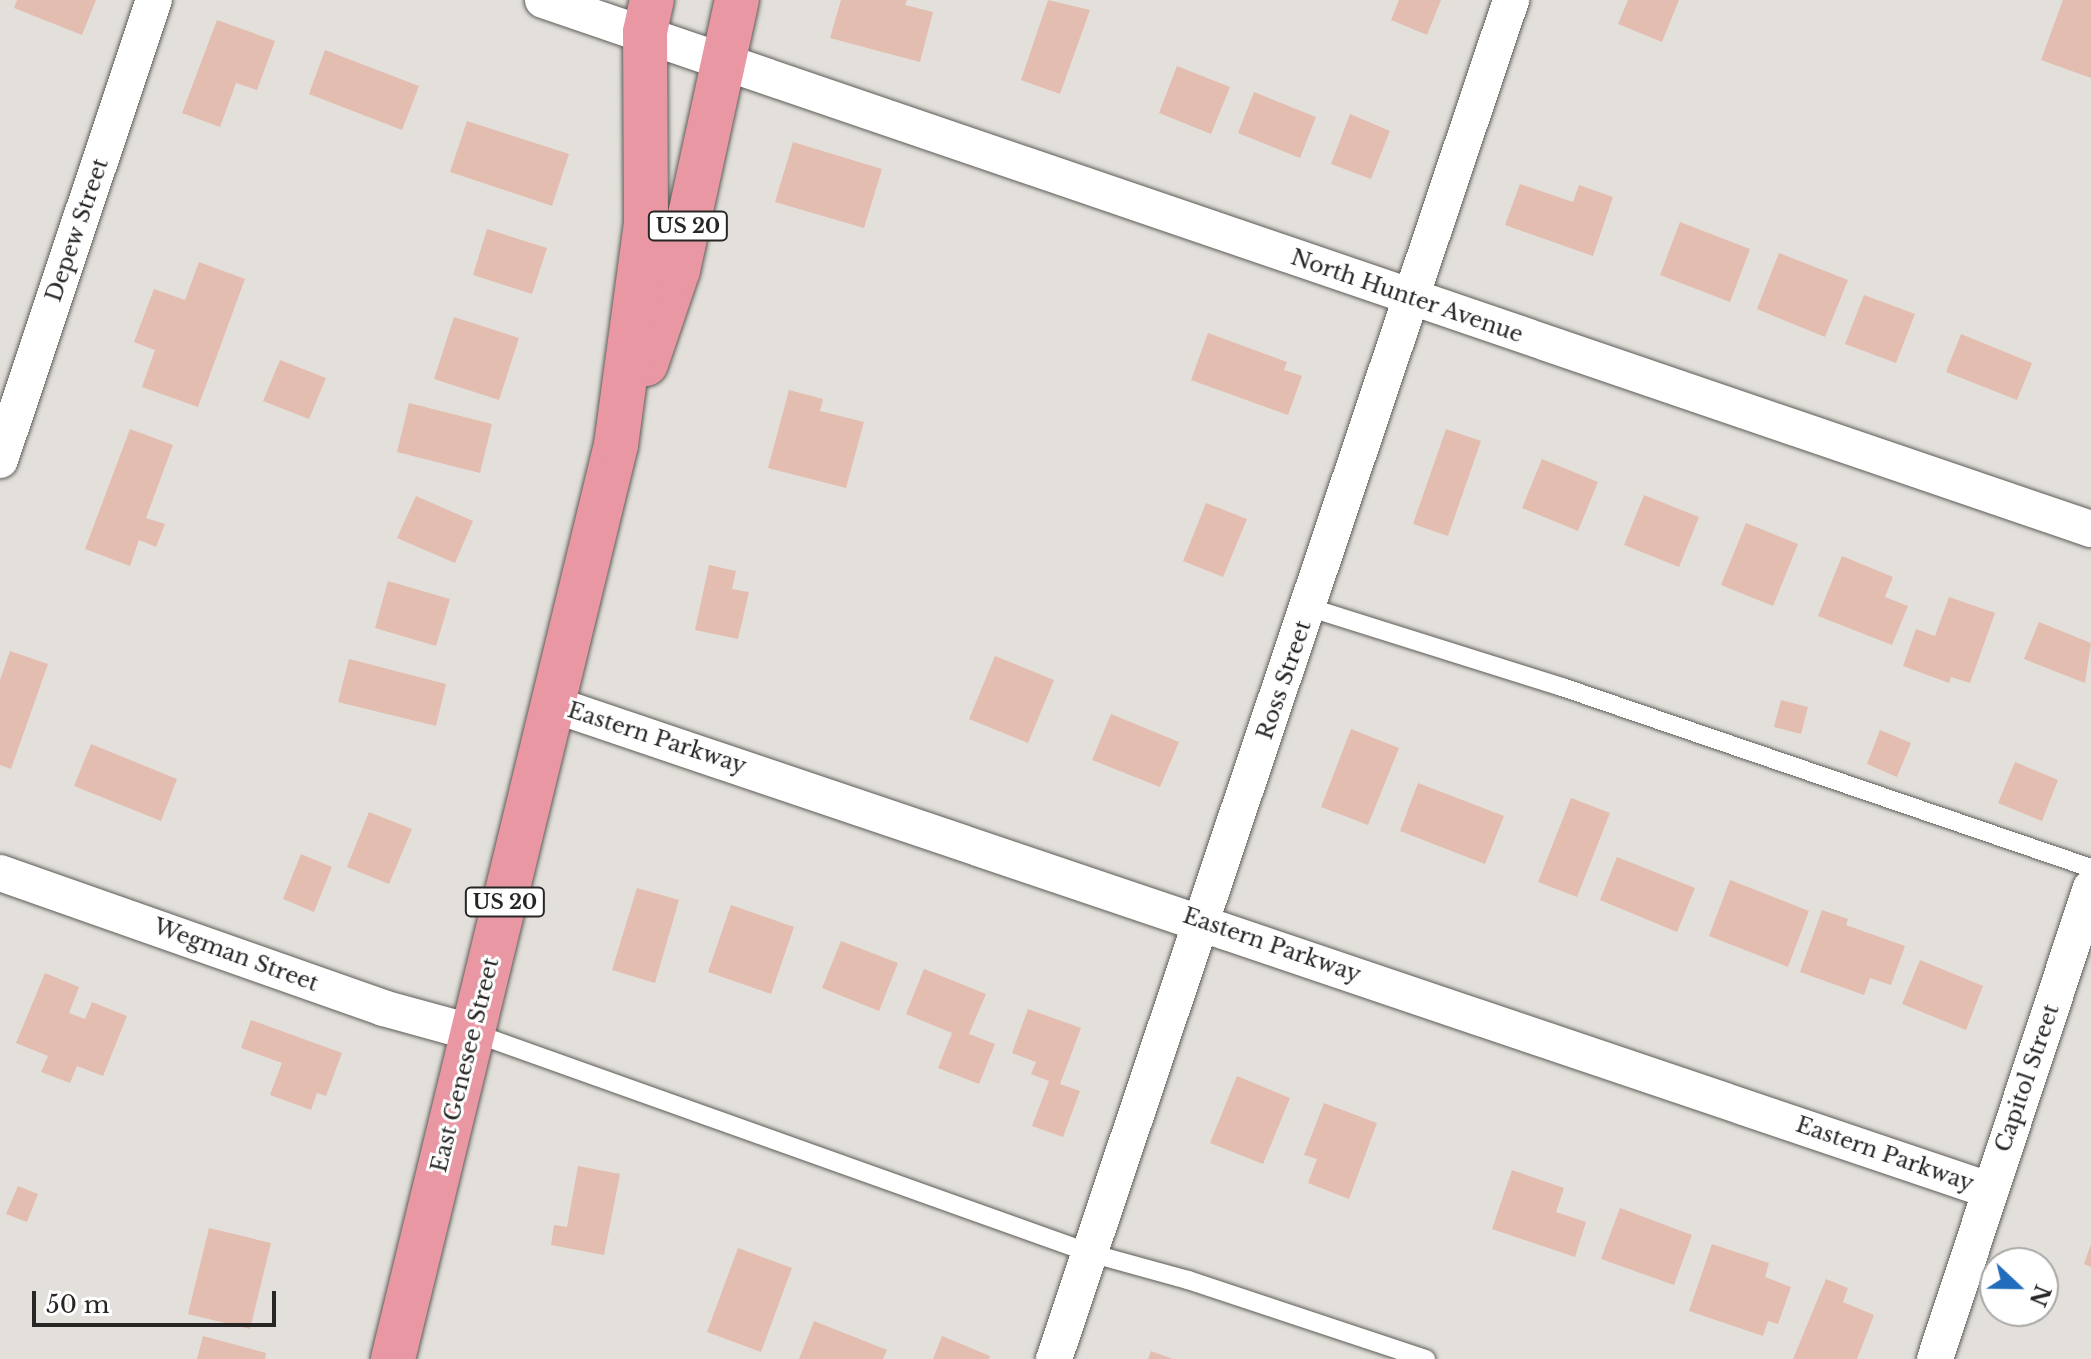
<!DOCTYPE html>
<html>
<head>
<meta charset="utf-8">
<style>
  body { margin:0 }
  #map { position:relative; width:2091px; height:1359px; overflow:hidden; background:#e3e0db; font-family:"Libre Baskerville",serif }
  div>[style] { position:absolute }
  .building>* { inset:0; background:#e3bdaf }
  .roads { filter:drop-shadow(0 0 2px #5e5c57) drop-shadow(0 0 2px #5e5c57) }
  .lane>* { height:18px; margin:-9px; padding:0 9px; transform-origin:9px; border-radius:9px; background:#fff }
  .street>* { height:36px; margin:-18px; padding:0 18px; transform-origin:18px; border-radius:18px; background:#fff }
  .highway>* { height:44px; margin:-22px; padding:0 22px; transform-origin:22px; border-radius:22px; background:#e997a3 }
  span { translate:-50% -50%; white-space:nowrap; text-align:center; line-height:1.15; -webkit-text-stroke:6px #fff; paint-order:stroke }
  .shield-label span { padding:2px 6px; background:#fff; border:2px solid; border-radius:6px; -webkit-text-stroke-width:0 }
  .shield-label { font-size:20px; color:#272624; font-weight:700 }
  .street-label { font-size:22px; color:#272624 }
  .north { position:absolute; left:1979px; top:1247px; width:80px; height:80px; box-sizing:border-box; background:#fff; border:2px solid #a9a8a7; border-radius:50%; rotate:112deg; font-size:22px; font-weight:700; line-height:32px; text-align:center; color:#272624 }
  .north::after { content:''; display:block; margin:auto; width:28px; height:36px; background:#216cbb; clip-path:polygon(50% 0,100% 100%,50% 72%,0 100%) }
  .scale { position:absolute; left:32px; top:1291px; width:244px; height:36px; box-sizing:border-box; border:4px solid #272624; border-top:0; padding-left:10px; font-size:24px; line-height:28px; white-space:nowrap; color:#272624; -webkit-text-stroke:6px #fff; paint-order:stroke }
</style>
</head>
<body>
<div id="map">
  <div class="building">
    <div style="clip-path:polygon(17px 0,96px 0,82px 35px,14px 8px)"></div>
    <div style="clip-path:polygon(841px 0,907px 0,905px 5px,933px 12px,920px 62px,830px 38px)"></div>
    <div style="clip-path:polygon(1048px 0,1090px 10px,1060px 94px,1021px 80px)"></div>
    <div style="clip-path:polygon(1399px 0,1441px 0,1427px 35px,1391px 20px)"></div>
    <div style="clip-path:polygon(1628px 0,1679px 0,1662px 42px,1618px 24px)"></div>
    <div style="clip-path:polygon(2063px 0,2091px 0,2091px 78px,2041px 60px)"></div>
    <div style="clip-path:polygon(217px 20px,275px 41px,257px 90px,236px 83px,220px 127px,182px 113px)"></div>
    <div style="clip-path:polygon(325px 50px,419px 86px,402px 130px,309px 94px)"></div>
    <div style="clip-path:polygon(1177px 66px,1230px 87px,1211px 134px,1159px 113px)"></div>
    <div style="clip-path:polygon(1254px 92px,1316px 117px,1300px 158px,1238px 133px)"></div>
    <div style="clip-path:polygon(1350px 114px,1390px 131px,1371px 179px,1331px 164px)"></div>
    <div style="clip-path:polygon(467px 121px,569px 154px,552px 206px,450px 172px)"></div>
    <div style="clip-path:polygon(793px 142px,882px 169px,864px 228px,775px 202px)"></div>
    <div style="clip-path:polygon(1520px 184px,1573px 202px,1579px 185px,1613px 197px,1593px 256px,1505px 225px)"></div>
    <div style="clip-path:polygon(1680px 222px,1750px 249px,1730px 302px,1660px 275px)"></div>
    <div style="clip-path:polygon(487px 229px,547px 248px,532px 294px,473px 275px)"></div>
    <div style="clip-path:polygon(1779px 253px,1848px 280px,1825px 337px,1757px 309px)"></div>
    <div style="clip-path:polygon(199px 262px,245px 279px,198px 407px,142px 387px,155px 350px,134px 342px,154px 289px,185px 300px)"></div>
    <div style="clip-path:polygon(1864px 295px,1915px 314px,1896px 363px,1845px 344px)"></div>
    <div style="clip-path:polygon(454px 317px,519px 338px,499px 400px,434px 379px)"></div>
    <div style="clip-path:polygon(1208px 333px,1287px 362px,1284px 370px,1302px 376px,1288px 415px,1191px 380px)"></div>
    <div style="clip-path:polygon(1961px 334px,2032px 363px,2017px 400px,1946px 372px)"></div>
    <div style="clip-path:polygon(280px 360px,326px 378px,309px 419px,263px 401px)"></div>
    <div style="clip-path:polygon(789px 390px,823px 399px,820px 411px,864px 422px,846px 488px,768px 468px)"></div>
    <div style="clip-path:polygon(409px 403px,492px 424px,480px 473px,397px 452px)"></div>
    <div style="clip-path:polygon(130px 429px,173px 445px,146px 518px,165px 524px,156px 547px,139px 540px,130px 566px,85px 549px)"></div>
    <div style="clip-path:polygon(1446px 429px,1481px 441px,1448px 536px,1413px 524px)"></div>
    <div style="clip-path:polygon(1542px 459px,1598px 482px,1578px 531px,1522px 508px)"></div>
    <div style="clip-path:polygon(1644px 495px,1699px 517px,1679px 567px,1624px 545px)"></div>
    <div style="clip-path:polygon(416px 496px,473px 521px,455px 563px,397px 538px)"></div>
    <div style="clip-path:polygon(1206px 503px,1247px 519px,1223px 577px,1183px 561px)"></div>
    <div style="clip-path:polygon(1746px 523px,1798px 544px,1773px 606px,1721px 585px)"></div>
    <div style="clip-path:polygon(1842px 556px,1893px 577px,1885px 597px,1908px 606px,1892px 645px,1818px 616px)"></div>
    <div style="clip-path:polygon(709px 565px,736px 571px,732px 589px,749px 592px,738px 639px,695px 630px)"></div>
    <div style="clip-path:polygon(388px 581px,450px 599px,436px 646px,375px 628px)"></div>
    <div style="clip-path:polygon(1949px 597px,1995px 613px,1970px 683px,1951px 677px,1949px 683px,1903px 666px,1916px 629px,1935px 636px)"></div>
    <div style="clip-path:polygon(2039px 622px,2091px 643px,2085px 683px,2024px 659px)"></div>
    <div style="clip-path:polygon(10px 651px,48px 664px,11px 769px,0 765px,0 680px)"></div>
    <div style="clip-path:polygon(995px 656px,1054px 680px,1028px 743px,969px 719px)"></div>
    <div style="clip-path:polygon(349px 659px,446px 684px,436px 726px,338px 702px)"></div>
    <div style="clip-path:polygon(1781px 700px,1808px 707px,1801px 734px,1774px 727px)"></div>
    <div style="clip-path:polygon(1111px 714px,1179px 742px,1160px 787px,1092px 760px)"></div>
    <div style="clip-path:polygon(1351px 729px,1399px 748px,1368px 825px,1321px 807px)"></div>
    <div style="clip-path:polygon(1880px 730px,1911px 743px,1897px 777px,1867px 764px)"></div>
    <div style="clip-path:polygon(91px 744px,177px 779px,161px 821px,74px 786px)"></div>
    <div style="clip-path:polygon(2015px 762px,2058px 780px,2042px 821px,1998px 803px)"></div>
    <div style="clip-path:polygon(1418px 783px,1504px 816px,1485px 864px,1400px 831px)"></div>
    <div style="clip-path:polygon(1571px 798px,1610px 813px,1577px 897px,1538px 882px)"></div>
    <div style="clip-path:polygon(369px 812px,412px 829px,389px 884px,347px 867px)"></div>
    <div style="clip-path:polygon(301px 854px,332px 867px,314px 912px,283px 899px)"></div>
    <div style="clip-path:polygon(1617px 857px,1695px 888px,1677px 932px,1600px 900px)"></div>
    <div style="clip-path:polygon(1730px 880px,1809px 911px,1788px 967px,1709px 936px)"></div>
    <div style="clip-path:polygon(637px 888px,679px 900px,655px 983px,612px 970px)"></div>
    <div style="clip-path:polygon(731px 905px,794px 927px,771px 994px,708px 972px)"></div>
    <div style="clip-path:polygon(1822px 910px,1848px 919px,1846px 925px,1905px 946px,1891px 985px,1870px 978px,1864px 995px,1800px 972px)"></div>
    <div style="clip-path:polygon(841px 941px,898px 963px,879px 1011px,822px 988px)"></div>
    <div style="clip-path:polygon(1920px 960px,1983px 986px,1966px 1030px,1902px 1004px)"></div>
    <div style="clip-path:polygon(924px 969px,986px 994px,969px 1034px,995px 1044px,979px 1084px,938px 1068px,952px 1033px,906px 1014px)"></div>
    <div style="clip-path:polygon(45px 973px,79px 987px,69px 1013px,85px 1019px,92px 1002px,127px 1016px,103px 1076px,77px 1066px,70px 1083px,41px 1072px,48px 1056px,16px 1043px)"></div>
    <div style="clip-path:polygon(1028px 1009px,1081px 1028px,1060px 1084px,1080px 1091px,1063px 1137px,1032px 1126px,1049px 1081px,1031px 1074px,1036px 1062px,1012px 1053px)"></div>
    <div style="clip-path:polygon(251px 1020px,342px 1053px,326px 1096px,317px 1093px,311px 1110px,270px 1095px,282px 1063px,241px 1048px)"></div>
    <div style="clip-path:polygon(1237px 1076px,1290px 1098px,1263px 1164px,1210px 1143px)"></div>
    <div style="clip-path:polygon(1324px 1103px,1377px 1123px,1349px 1199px,1308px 1183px,1317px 1159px,1304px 1155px)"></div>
    <div style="clip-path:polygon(578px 1166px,620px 1174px,604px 1255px,551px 1245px,554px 1225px,567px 1227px)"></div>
    <div style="clip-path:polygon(1512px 1170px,1564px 1188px,1556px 1212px,1586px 1222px,1575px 1257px,1492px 1229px)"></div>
    <div style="clip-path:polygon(18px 1186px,38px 1194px,27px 1222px,6px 1214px)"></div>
    <div style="clip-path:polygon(1620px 1208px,1692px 1235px,1674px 1285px,1601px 1259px)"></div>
    <div style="clip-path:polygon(209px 1228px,271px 1243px,250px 1329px,188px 1314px)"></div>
    <div style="clip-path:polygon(1712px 1244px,1769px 1263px,1765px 1277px,1791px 1287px,1778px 1324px,1768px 1321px,1763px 1336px,1689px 1311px)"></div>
    <div style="clip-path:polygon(2091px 1244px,2091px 1267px,2084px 1264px)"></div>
    <div style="clip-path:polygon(738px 1248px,792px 1268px,761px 1352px,707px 1332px)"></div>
    <div style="clip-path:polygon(1826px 1279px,1848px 1288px,1843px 1302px,1874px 1315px,1857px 1359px,1793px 1359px)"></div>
    <div style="clip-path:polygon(814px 1321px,887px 1350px,883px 1359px,799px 1359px)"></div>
    <div style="clip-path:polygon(203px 1336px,266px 1353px,265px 1359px,197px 1359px)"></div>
    <div style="clip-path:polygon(942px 1336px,990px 1356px,989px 1359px,933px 1359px)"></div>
    <div style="clip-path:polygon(1151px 1351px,1173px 1359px,1148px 1359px)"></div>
  </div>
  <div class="roads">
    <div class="lane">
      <div style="left:1308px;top:607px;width:266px;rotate:17.5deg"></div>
      <div style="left:1562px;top:687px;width:559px;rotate:18.89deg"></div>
      <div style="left:474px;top:1033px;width:654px;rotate:19.65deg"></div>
      <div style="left:1090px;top:1253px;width:102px;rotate:15.4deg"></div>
      <div style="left:1188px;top:1280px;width:251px;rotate:18.4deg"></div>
    </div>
    <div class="street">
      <div style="left:543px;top:0;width:1636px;rotate:18.87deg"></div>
      <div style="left:0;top:460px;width:485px;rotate:-71.5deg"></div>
      <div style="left:552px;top:704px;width:1517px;rotate:18.69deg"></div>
      <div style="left:0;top:873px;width:406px;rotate:19.4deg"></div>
      <div style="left:383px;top:1008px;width:94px;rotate:15.4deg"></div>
      <div style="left:1054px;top:1359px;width:1434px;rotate:-71.41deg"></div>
      <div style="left:1935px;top:1359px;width:496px;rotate:-71.7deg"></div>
    </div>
    <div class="highway">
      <div style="left:646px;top:364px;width:99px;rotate:-71.2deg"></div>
      <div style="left:678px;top:270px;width:276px;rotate:-77.7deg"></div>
      <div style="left:393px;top:1359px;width:941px;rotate:-76.29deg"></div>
      <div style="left:616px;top:445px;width:225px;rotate:-82.3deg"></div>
      <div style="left:646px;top:222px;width:190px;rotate:-90.3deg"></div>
      <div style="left:645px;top:32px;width:33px;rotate:-78deg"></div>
    </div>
  </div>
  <div class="shield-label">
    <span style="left:688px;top:226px">US 20</span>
    <span style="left:505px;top:902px">US 20</span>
  </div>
  <div class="street-label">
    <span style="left:77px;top:230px;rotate:-71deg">Depew Street</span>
    <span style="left:1407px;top:296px;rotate:19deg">North Hunter Avenue</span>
    <span style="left:1284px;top:680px;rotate:-71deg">Ross Street</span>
    <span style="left:657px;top:738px;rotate:18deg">Eastern Parkway</span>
    <span style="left:1272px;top:945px;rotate:19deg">Eastern Parkway</span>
    <span style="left:236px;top:955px;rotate:20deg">Wegman Street</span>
    <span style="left:465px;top:1065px;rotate:-76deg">East Genesee Street</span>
    <span style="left:2027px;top:1078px;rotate:-71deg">Capitol Street</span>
    <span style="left:1885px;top:1154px;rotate:19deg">Eastern Parkway</span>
  </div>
  <div class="north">N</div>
  <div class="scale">50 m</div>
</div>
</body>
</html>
